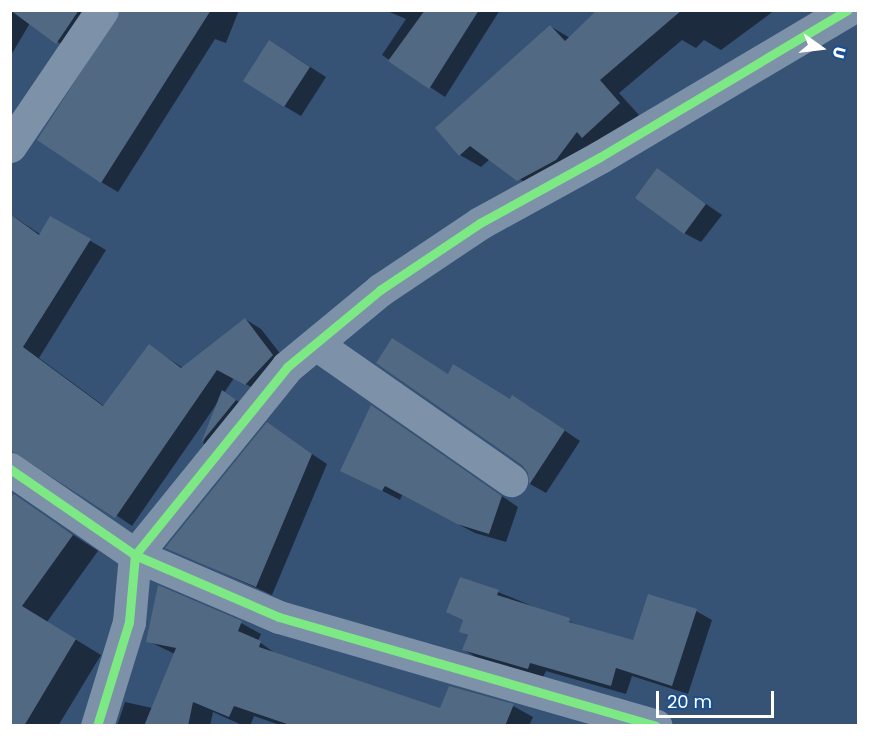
<!DOCTYPE html>
<html>
<head>
<meta charset="utf-8">
<style>
  body { margin:0 }
  #map { position:relative; width:869px; height:736px; overflow:hidden; background:#365274; font-family:Poppins,sans-serif }
  div>[style] { position:absolute }
  .shadow>* { inset:0; background:#0007 }
  .building>* { inset:0; background:#526984 }
  .minor>* { height:33px; margin:-16.5px; padding:0 16.5px; transform-origin:16.5px; border-radius:16.5px; background:#7d92a8 }
  .cycleway>* { height:9px; margin:-4.5px; padding:0 4.5px; transform-origin:4.5px; border-radius:4.5px; background:#7ce984 }
  span { translate:-50% -50%; white-space:nowrap; text-align:center; line-height:1.15; -webkit-text-stroke:4.5px #1b4f8f; paint-order:stroke }
  .frame { position:absolute; inset:0; border:12px solid #fff; pointer-events:none }
  .north { position:absolute; left:791px; top:18px; width:60px; height:60px; -webkit-text-stroke:4px #1b4f8f; paint-order:stroke; rotate:104deg; font-size:16px; font-weight:700; line-height:24px; text-align:center; color:#fff }
  .north::after { content:''; display:block; margin:auto; width:21px; height:27px; background:#fff; clip-path:polygon(50% 0,100% 100%,50% 72%,0 100%) }
  .scale { position:absolute; left:656px; top:691px; width:118px; height:27px; box-sizing:border-box; border:3px solid #fff; border-top:0; padding-left:8px; font-size:18px; line-height:21px; white-space:nowrap; color:#fff; -webkit-text-stroke:4px #1b4f8f; paint-order:stroke }
</style>
</head>
<body>
<div id="map">
  <div class="shadow">
    <div style="clip-path:polygon(10px 10px,105px 10px,74px 53px,30px 23px,10px 57px)"></div>
    <div style="clip-path:polygon(122px 10px,239px 10px,226px 43px,215px 39px,118px 192px,101px 182px)"></div>
    <div style="clip-path:polygon(385px 10px,500px 10px,445px 97px,382px 55px,406px 19px)"></div>
    <div style="clip-path:polygon(599px 10px,775px 10px,721px 50px,704px 40px,696px 48px,682px 40px,619px 93px,639px 115px,539px 192px,490px 159px,481px 167px,460px 155px,550px 26px,570px 38px)"></div>
    <div style="clip-path:polygon(287px 52px,326px 77px,301px 116px,284px 106px)"></div>
    <div style="clip-path:polygon(657px 170px,722px 215px,701px 242px,684px 233px)"></div>
    <div style="clip-path:polygon(10px 214px,41px 235px,51px 218px,106px 250px,39px 358px,104px 406px,149px 346px,183px 368px,245px 319px,261px 329px,289px 365px,263px 393px,234px 378px,224px 393px,239px 402px,219px 452px,203px 443px,218px 402px,132px 526px,10px 442px)"></div>
    <div style="clip-path:polygon(393px 340px,449px 375px,530px 407px,580px 441px,546px 493px,530px 484px,530px 472px)"></div>
    <div style="clip-path:polygon(372px 407px,518px 507px,506px 542px,475px 533px,402px 495px,400px 500px,342px 470px)"></div>
    <div style="clip-path:polygon(267px 424px,327px 464px,272px 595px,167px 547px)"></div>
    <div style="clip-path:polygon(14px 496px,98px 551px,47px 622px,101px 655px,58px 726px,10px 726px)"></div>
    <div style="clip-path:polygon(159px 587px,241px 623px,261px 634px,258px 641px,279px 656px,441px 710px,513px 706px,533px 717px,529px 726px,283px 726px,254px 716px,250px 726px,244px 726px,213px 712px,210px 726px,117px 726px,125px 702px,152px 708px,175px 654px,148px 641px)"></div>
    <div style="clip-path:polygon(498px 592px,583px 627px,634px 642px,696px 611px,712px 620px,688px 694px,632px 676px,626px 694px,546px 671px,543px 677px,479px 659px,464px 650px,469px 636px,461px 632px,465px 621px,448px 612px)"></div>
  </div>
  <div class="building">
    <div style="clip-path:polygon(10px 10px,79px 10px,56px 44px)"></div>
    <div style="clip-path:polygon(121px 10px,211px 10px,101px 183px,37px 140px)"></div>
    <div style="clip-path:polygon(425px 10px,479px 10px,429px 89px,388px 61px)"></div>
    <div style="clip-path:polygon(597px 10px,682px 10px,600px 80px,620px 103px,582px 138px,577px 132px,556px 160px,517px 181px,470px 146px,459px 156px,435px 128px,550px 25px,565px 41px)"></div>
    <div style="clip-path:polygon(269px 40px,310px 67px,284px 107px,243px 81px)"></div>
    <div style="clip-path:polygon(657px 168px,706px 204px,684px 234px,635px 198px)"></div>
    <div style="clip-path:polygon(10px 214px,39px 235px,50px 216px,91px 239px,23px 347px,103px 406px,149px 344px,181px 368px,245px 318px,273px 355px,245px 385px,217px 370px,115px 518px,10px 450px)"></div>
    <div style="clip-path:polygon(392px 338px,448px 374px,453px 364px,510px 399px,512px 395px,565px 430px,529px 485px,528px 473px,522px 465px,376px 363px)"></div>
    <div style="clip-path:polygon(222px 390px,236px 400px,201px 443px)"></div>
    <div style="clip-path:polygon(371px 405px,502px 496px,489px 534px,457px 524px,385px 486px,382px 491px,340px 471px)"></div>
    <div style="clip-path:polygon(267px 422px,312px 454px,256px 587px,165px 548px)"></div>
    <div style="clip-path:polygon(14px 494px,73px 535px,22px 606px,76px 639px,24px 726px,10px 726px,10px 499px)"></div>
    <div style="clip-path:polygon(460px 577px,499px 590px,497px 595px,570px 618px,569px 622px,633px 640px,648px 594px,697px 609px,672px 686px,616px 668px,611px 686px,530px 663px,528px 669px,462px 650px,468px 635px,459px 632px,463px 620px,446px 612px)"></div>
    <div style="clip-path:polygon(158px 585px,242px 621px,238px 631px,261px 641px,259px 647px,440px 708px,449px 686px,514px 704px,505px 726px,293px 726px,234px 706px,229px 717px,193px 702px,188px 726px,144px 726px,176px 648px,146px 642px)"></div>
  </div>
  <div class="minor">
    <div style="left:10px;top:146px;width:164px;rotate:-55.9deg"></div>
    <div style="left:316px;top:344px;width:238px;rotate:34.9deg"></div>
    <div style="left:10px;top:469px;width:152px;rotate:34.5deg"></div>
    <div style="left:135px;top:555px;width:157px;rotate:23.3deg"></div>
    <div style="left:279px;top:617px;width:392px;rotate:16.1deg"></div>
    <div style="left:97px;top:726px;width:109px;rotate:-72.9deg"></div>
    <div style="left:129px;top:622px;width:67px;rotate:-84.9deg"></div>
    <div style="left:135px;top:555px;width:242px;rotate:-51deg"></div>
    <div style="left:287px;top:367px;width:121px;rotate:-39.6deg"></div>
    <div style="left:380px;top:290px;width:120px;rotate:-33.8deg"></div>
    <div style="left:480px;top:223px;width:137px;rotate:-28.8deg"></div>
    <div style="left:600px;top:157px;width:288px;rotate:-30.7deg"></div>
  </div>
  <div class="cycleway">
    <div style="left:10px;top:469px;width:152px;rotate:34.5deg"></div>
    <div style="left:135px;top:555px;width:157px;rotate:23.3deg"></div>
    <div style="left:279px;top:617px;width:392px;rotate:16.1deg"></div>
    <div style="left:97px;top:726px;width:109px;rotate:-72.9deg"></div>
    <div style="left:129px;top:622px;width:67px;rotate:-84.9deg"></div>
    <div style="left:135px;top:555px;width:242px;rotate:-51deg"></div>
    <div style="left:287px;top:367px;width:121px;rotate:-39.6deg"></div>
    <div style="left:380px;top:290px;width:120px;rotate:-33.8deg"></div>
    <div style="left:480px;top:223px;width:137px;rotate:-28.8deg"></div>
    <div style="left:600px;top:157px;width:288px;rotate:-30.7deg"></div>
  </div>
  <div class="frame"></div>
  <div class="north">U</div>
  <div class="scale">20 m</div>
</div>
</body>
</html>
